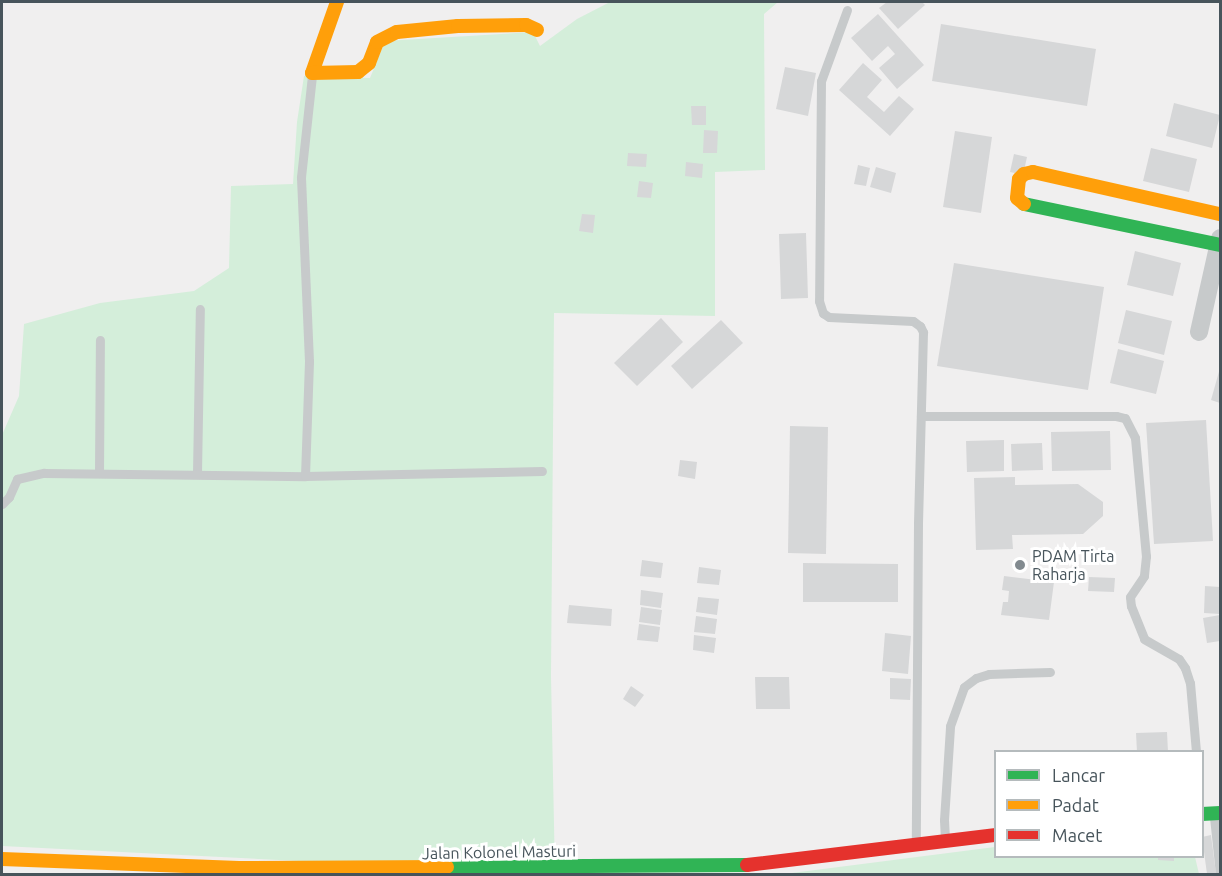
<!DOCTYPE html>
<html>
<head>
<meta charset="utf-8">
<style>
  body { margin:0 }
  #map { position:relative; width:1222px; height:876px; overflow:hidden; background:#f0efef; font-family:Ubuntu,sans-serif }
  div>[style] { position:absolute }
  .green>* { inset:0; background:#d4eeda }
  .building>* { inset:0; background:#d6d7d8 }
  .lane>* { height:9px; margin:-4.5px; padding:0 4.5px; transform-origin:4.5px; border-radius:4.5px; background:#c7cacb }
  .street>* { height:18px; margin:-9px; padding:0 9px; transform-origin:9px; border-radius:9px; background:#c7cacb }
  .fast>* { height:14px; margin:-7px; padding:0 7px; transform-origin:7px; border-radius:7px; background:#30b455 }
  .slow>* { height:14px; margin:-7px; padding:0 7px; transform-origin:7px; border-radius:7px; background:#ff9f0a }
  .jam>* { height:14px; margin:-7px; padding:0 7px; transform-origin:7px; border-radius:7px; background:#e5322d }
  .dots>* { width:16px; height:16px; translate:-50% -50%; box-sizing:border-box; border:3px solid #fff; border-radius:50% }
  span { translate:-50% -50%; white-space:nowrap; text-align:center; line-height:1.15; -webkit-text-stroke:6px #fff; paint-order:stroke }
  .poi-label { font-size:16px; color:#47545b }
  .left { translate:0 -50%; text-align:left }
  .street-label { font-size:16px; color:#47545b }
  .frame { position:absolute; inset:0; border:3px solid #47545b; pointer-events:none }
  .legend { position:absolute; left:994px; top:750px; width:210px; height:108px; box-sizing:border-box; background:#fff; border:2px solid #b5bbbd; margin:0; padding:8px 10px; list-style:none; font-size:18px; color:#47545b }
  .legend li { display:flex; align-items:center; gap:12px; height:30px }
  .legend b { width:30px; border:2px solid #b5bbbd }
</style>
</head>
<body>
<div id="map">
  <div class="green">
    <div style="clip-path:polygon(610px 2px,778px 2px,764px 14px,765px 170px,715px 172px,715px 316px,554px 313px,551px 676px,555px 874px,2px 846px,2px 435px,19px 396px,24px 324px,100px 303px,194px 291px,229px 268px,231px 186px,293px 184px,297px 122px,304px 76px,370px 78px,385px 41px,533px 32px,540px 46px,577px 19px)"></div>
    <div style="clip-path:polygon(995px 847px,996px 856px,1195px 857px,1199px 874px,784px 874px)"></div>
  </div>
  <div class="building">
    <div style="clip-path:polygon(887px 2px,922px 2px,925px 5px,898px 29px,879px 8px)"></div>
    <div style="clip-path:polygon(878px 14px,924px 65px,897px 89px,879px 68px,895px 54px,888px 46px,872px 61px,851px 38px)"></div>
    <div style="clip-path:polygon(941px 24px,1096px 49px,1087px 106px,932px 81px)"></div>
    <div style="clip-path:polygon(863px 63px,882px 80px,867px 97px,884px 112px,899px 96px,914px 109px,890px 136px,839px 90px)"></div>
    <div style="clip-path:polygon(785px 67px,816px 73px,808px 116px,776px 109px)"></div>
    <div style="clip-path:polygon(1174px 103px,1220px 115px,1212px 148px,1166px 136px)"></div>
    <div style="clip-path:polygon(691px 106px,706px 106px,706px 125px,692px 125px)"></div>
    <div style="clip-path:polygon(704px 130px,718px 131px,717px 153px,703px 153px)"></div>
    <div style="clip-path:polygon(955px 131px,992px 137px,981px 213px,943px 207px)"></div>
    <div style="clip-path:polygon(1151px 148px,1197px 159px,1189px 192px,1143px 181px)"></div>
    <div style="clip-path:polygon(628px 153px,647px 154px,646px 167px,627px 166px)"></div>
    <div style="clip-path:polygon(1014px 154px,1027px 157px,1023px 175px,1010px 172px)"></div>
    <div style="clip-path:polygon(686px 162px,703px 164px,702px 178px,685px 176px)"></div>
    <div style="clip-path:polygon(858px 165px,870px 168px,866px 186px,854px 184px)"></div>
    <div style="clip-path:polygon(876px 167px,896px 173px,891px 193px,870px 187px)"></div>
    <div style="clip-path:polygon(639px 181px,653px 183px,651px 198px,637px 197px)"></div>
    <div style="clip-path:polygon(582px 214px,595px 215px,593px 233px,579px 231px)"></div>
    <div style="clip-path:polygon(806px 233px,808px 298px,781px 299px,779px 234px)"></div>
    <div style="clip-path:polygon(1135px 251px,1181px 263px,1173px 296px,1127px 285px)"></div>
    <div style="clip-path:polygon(954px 263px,1104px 287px,1088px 390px,937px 366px)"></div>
    <div style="clip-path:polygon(1126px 310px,1172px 321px,1164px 355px,1118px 343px)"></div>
    <div style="clip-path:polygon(661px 318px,683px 342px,637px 386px,614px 363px)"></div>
    <div style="clip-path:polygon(721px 320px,743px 343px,692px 389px,671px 366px)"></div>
    <div style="clip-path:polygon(1118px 349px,1164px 361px,1156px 394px,1110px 383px)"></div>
    <div style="clip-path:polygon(1220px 368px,1220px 403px,1211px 400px)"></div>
    <div style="clip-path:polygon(1206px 420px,1213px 541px,1154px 544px,1146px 423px)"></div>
    <div style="clip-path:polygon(790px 426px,828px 427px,826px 554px,788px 553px)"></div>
    <div style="clip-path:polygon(1110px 431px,1111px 470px,1052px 471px,1051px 432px)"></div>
    <div style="clip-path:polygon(1004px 440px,1004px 471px,967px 472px,966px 441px)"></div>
    <div style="clip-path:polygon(1042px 443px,1043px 470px,1012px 471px,1011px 444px)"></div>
    <div style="clip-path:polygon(680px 460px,697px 462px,695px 479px,678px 476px)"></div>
    <div style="clip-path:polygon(1015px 477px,1015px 485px,1078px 484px,1103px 502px,1103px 516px,1083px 534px,1012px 535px,1013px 549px,976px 550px,974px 478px)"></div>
    <div style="clip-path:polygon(642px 560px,663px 563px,661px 578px,640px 576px)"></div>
    <div style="clip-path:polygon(803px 563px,898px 564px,898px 602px,803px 602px)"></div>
    <div style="clip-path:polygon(699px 567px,721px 570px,719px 585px,697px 583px)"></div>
    <div style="clip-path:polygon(1004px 576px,1054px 582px,1049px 620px,1001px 615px,1003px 602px,1008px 602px,1009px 591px,1002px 590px)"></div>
    <div style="clip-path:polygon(1089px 577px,1115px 578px,1114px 592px,1088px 591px)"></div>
    <div style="clip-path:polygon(1205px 586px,1220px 587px,1220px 614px,1204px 613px)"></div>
    <div style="clip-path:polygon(641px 590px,663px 593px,661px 608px,640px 605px)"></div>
    <div style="clip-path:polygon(698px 597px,719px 599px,717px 615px,696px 612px)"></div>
    <div style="clip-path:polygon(569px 605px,612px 609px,611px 626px,567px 623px)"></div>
    <div style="clip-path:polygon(641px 607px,662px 610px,660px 625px,639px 622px)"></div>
    <div style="clip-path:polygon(1220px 615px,1220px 641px,1207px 643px,1203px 618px)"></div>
    <div style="clip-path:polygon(696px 616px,717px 619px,715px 634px,694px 632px)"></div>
    <div style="clip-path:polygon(639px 624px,660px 627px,658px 642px,637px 640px)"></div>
    <div style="clip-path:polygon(885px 633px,911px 636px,908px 674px,882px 671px)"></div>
    <div style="clip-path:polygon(694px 635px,716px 638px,714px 653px,693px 650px)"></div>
    <div style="clip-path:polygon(755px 677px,789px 677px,790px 709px,756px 709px)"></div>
    <div style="clip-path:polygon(890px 678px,911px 679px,910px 700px,890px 699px)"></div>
    <div style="clip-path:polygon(631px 686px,644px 695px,635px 707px,623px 699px)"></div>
    <div style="clip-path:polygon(1167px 732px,1168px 752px,1137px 752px,1136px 733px)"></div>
    <div style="clip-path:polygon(1211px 835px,1216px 874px,1207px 874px,1202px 837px)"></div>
    <div style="clip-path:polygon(1158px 856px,1174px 856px,1174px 861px,1158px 860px)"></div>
  </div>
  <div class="lane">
    <div style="left:847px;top:10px;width:76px;rotate:110.1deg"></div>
    <div style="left:821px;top:81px;width:220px;rotate:90.5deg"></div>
    <div style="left:819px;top:301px;width:13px;rotate:72deg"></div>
    <div style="left:823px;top:313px;width:7px;rotate:34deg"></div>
    <div style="left:829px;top:317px;width:84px;rotate:2.7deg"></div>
    <div style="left:913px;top:321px;width:9px;rotate:36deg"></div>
    <div style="left:920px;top:326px;width:7px;rotate:63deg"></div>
    <div style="left:923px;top:332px;width:192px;rotate:91.5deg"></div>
    <div style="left:918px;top:524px;width:317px;rotate:90.4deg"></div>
    <div style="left:921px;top:416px;width:195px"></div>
    <div style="left:1116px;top:416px;width:9px;rotate:13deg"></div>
    <div style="left:1125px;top:418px;width:22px;rotate:63deg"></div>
    <div style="left:1135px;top:438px;width:119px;rotate:84.7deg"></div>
    <div style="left:1146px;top:556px;width:20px;rotate:96deg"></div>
    <div style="left:1144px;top:576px;width:25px;rotate:124deg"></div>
    <div style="left:1130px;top:597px;width:9px;rotate:84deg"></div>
    <div style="left:1131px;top:606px;width:35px;rotate:68deg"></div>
    <div style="left:1144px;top:639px;width:40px;rotate:29.7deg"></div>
    <div style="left:1179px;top:659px;width:11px;rotate:56deg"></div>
    <div style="left:1185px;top:668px;width:16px;rotate:72deg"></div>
    <div style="left:1190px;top:683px;width:69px;rotate:85deg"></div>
    <div style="left:99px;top:473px;width:133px;rotate:-89.6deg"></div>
    <div style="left:197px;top:473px;width:164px;rotate:-89deg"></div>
    <div style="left:305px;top:476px;width:115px;rotate:-88deg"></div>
    <div style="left:309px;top:361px;width:184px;rotate:-92.5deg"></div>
    <div style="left:301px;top:177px;width:103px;rotate:-83.8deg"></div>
    <div style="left:2px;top:504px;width:10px;rotate:-45deg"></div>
    <div style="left:9px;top:497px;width:20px;rotate:-66deg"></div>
    <div style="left:17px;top:479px;width:28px;rotate:-13deg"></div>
    <div style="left:44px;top:473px;width:261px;rotate:0.7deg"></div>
    <div style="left:305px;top:476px;width:237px;rotate:-1.2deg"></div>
    <div style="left:1214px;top:817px;width:57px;rotate:84deg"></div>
    <div style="left:945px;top:839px;width:19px;rotate:-93deg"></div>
    <div style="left:944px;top:820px;width:94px;rotate:-86.3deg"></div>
    <div style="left:950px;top:726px;width:41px;rotate:-70.3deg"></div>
    <div style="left:964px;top:687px;width:15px;rotate:-37deg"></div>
    <div style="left:976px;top:678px;width:14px;rotate:-17deg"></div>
    <div style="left:989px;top:674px;width:61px;rotate:-1.9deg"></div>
  </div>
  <div class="street">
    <div style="left:1199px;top:332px;width:96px;rotate:-77.4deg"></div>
  </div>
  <div class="fast">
    <div style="left:1024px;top:204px;width:200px;rotate:11.8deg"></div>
    <div style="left:1202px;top:814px;width:18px;rotate:-3deg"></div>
    <div style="left:447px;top:867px;width:300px;rotate:-0.4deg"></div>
  </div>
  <div class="slow">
    <div style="left:337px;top:2px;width:75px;rotate:109.4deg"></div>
    <div style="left:312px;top:73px;width:46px;rotate:-1.2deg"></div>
    <div style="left:358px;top:72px;width:14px;rotate:-39deg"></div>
    <div style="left:369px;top:63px;width:22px;rotate:-69deg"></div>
    <div style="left:377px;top:42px;width:22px;rotate:-27deg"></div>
    <div style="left:397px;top:32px;width:61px;rotate:-5.6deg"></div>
    <div style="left:458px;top:26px;width:68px;rotate:-0.8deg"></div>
    <div style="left:526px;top:25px;width:12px;rotate:24deg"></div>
    <div style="left:1024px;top:204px;width:9px;rotate:-139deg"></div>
    <div style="left:1017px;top:198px;width:19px;rotate:-84deg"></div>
    <div style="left:1019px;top:179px;width:7px;rotate:-45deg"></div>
    <div style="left:1024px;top:174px;width:9px;rotate:-13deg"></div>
    <div style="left:1033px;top:172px;width:192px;rotate:12.7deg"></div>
    <div style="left:2px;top:859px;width:237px;rotate:2.2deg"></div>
    <div style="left:239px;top:868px;width:208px;rotate:-0.3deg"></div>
  </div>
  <div class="jam">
    <div style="left:747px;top:865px;width:251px;rotate:-6.9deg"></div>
  </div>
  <div class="dots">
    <div style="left:1020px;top:565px;background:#828a8f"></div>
  </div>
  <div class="poi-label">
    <span class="left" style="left:1032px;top:565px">PDAM Tirta<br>Raharja</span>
  </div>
  <div class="street-label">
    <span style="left:499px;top:852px;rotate:-1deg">Jalan Kolonel Masturi</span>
  </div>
  <div class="frame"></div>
  <ul class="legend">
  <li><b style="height:8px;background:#30b455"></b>Lancar</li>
  <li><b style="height:8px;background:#ff9f0a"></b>Padat</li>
  <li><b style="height:8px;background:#e5322d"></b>Macet</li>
  </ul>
</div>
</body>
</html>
